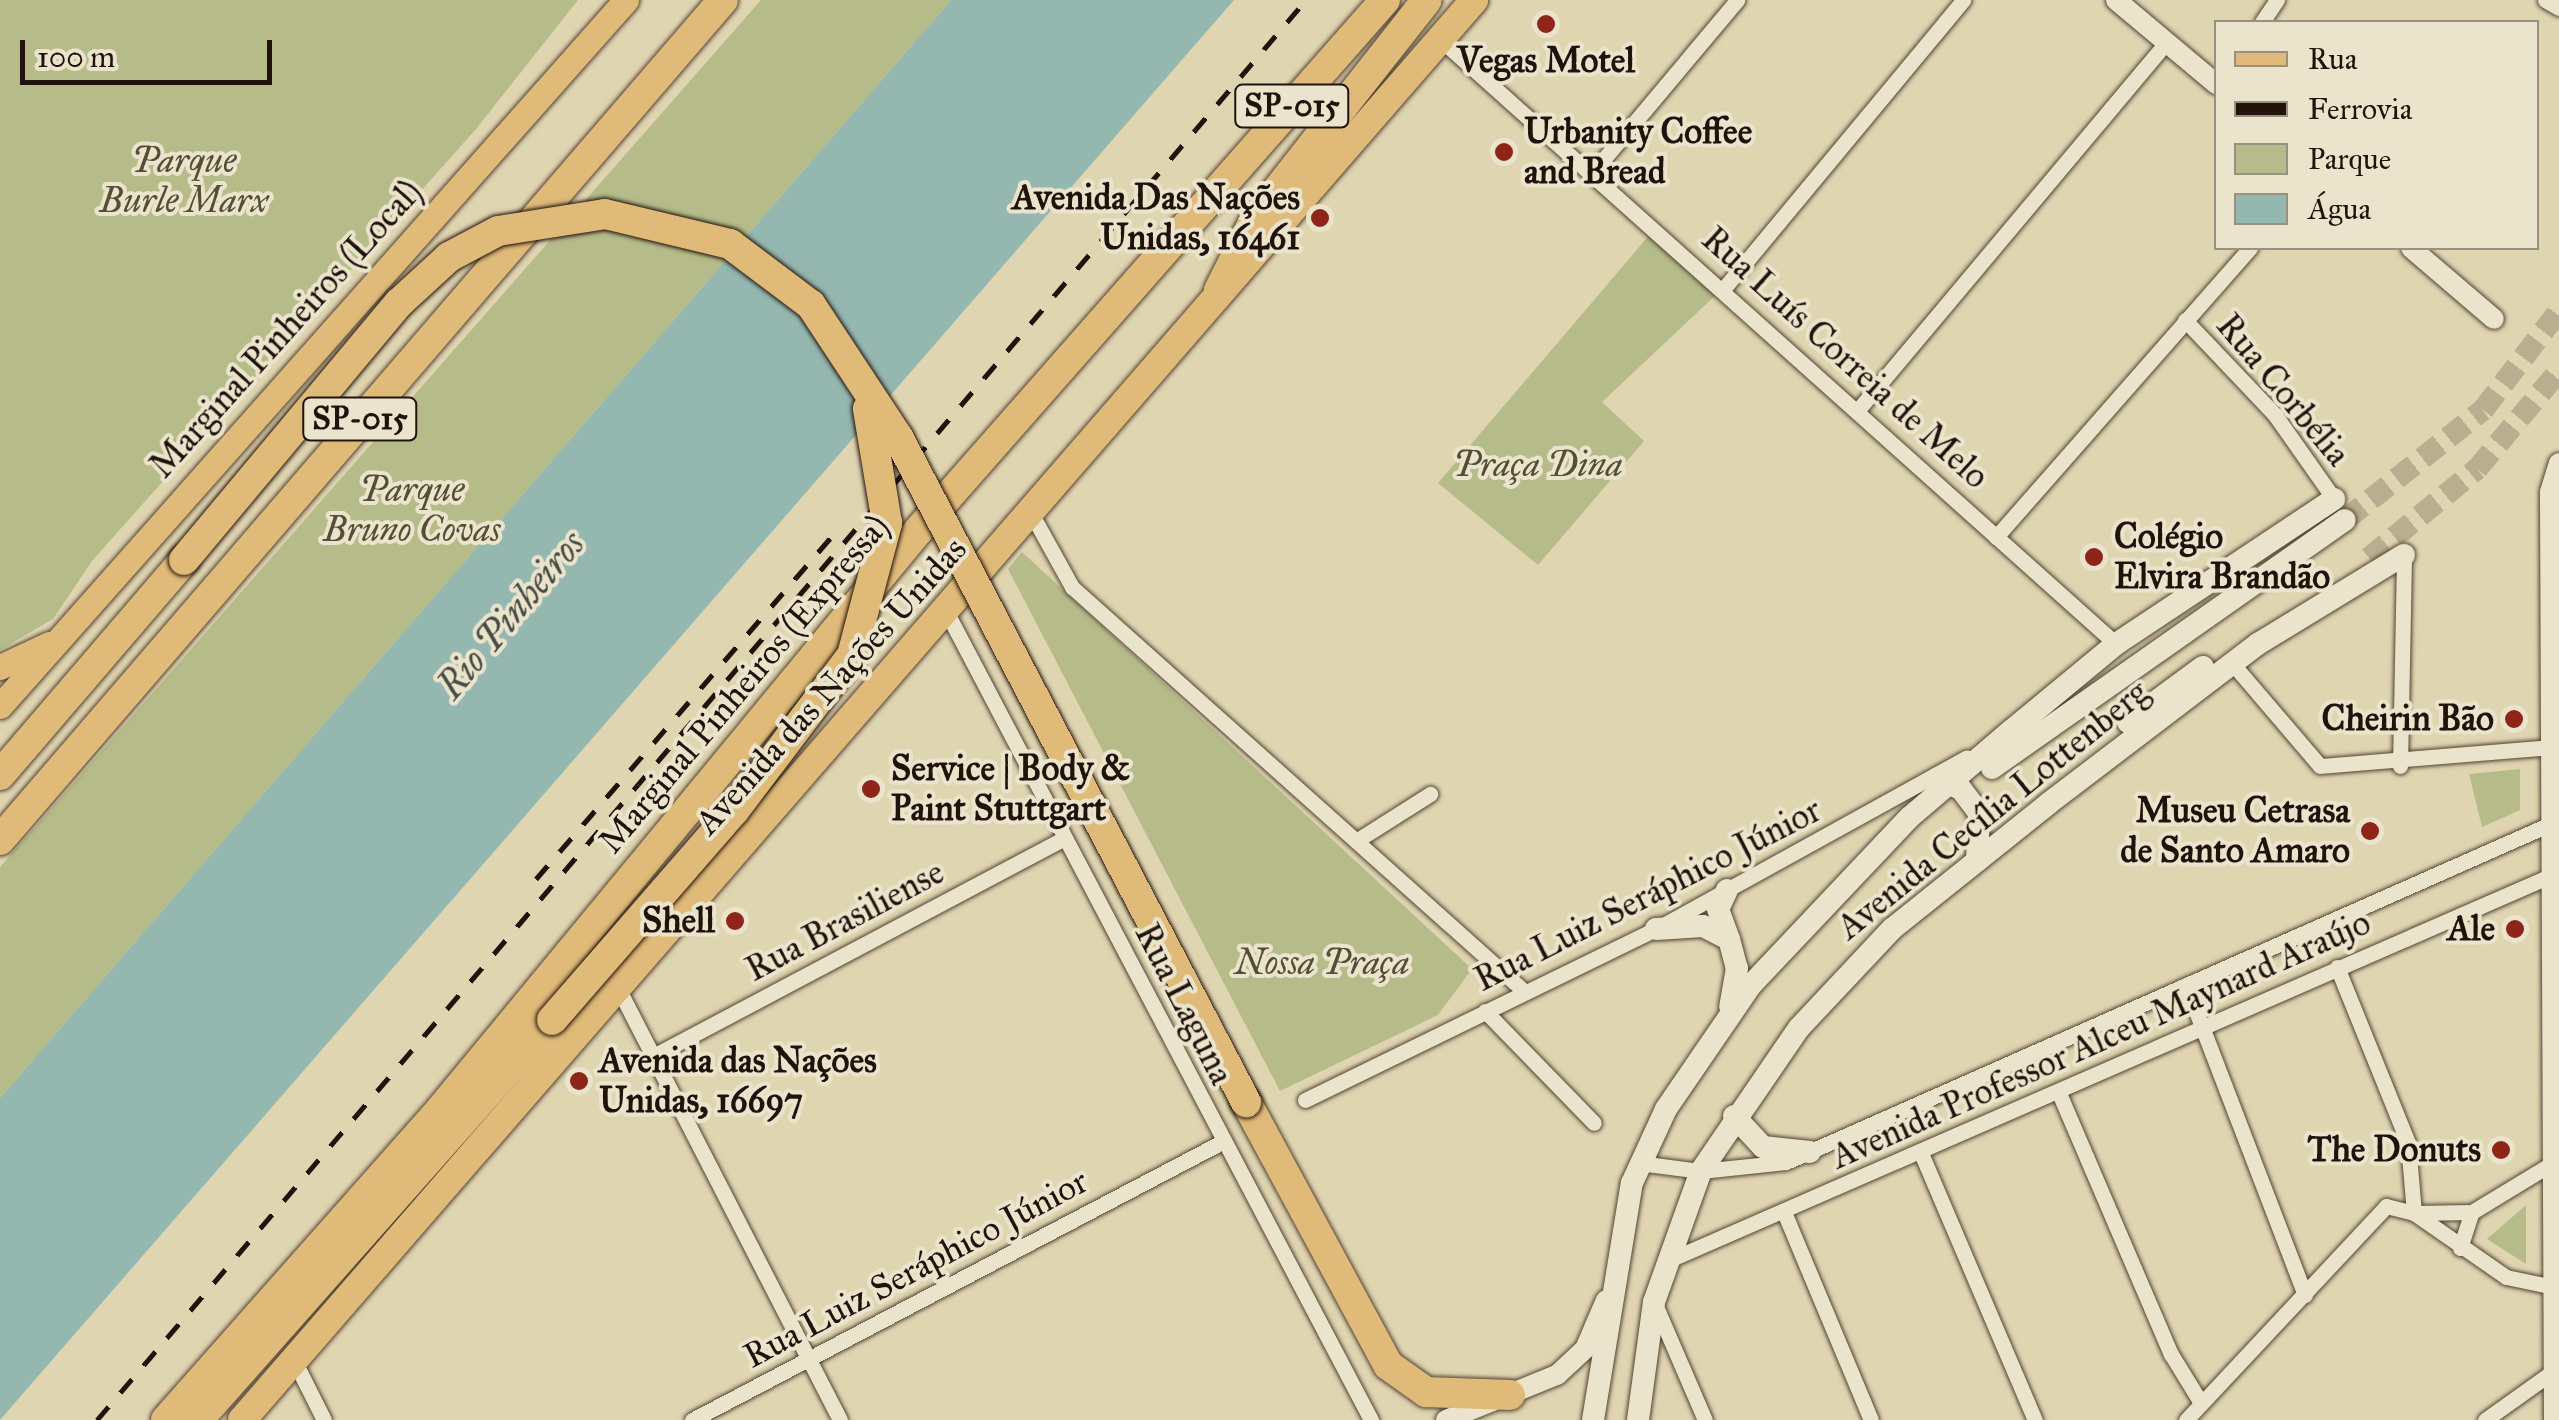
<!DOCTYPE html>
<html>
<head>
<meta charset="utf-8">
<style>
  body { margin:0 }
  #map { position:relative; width:2559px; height:1420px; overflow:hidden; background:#e0d5b1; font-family:"IM FELL Great Primer",serif }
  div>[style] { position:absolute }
  .green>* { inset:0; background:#b5bc89 }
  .water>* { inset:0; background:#94b8b0 }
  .secondary-tunnel>* { height:22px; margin-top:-11px; transform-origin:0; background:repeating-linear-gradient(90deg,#baae90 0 22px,transparent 0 33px) }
  .roads { filter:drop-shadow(0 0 2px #514334) drop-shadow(0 0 2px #514334) }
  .minor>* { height:15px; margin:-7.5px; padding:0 7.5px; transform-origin:7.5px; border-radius:7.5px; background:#ebe4cc }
  .tertiary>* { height:20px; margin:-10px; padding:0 10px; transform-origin:10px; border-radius:10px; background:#ebe4cc }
  .secondary>* { height:22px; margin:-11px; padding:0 11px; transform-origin:11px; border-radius:11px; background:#ebe4cc }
  .primary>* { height:25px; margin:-12.5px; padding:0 12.5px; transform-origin:12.5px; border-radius:12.5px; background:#e0ba78 }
  .trunk>* { height:28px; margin:-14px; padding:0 14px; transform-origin:14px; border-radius:14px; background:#e0ba78 }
  .motorway>* { height:30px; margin:-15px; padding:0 15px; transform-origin:15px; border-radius:15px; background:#e0ba78 }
  .rail>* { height:5px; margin-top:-2.5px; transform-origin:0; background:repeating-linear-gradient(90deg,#21120b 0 18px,transparent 0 36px) }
  .bridges { filter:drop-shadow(0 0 2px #21120b) drop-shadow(0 0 2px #21120b) }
  .motorway-bridge>* { height:30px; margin:-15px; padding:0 15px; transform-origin:15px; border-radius:15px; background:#e0ba78 }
  .dots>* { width:28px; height:28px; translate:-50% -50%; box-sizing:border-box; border:5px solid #ebe4cc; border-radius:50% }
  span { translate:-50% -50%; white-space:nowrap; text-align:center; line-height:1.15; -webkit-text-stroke:8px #ebe4cc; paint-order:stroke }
  .shield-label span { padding:2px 8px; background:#ebe4cc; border:2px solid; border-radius:8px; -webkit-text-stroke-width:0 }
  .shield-label { font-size:32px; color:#21120b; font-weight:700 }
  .poi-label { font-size:35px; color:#21120b; font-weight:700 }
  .left { translate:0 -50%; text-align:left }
  .right { translate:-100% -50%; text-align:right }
  .park-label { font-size:35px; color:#554e37; font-style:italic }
  .street-label { font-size:35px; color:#21120b }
  .water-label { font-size:38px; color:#494c45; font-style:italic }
  .legend { position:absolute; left:2214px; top:20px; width:325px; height:230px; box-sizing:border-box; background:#ebe4cc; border:2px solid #9a907f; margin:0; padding:12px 18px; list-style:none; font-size:30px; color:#21120b }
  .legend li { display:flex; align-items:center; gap:20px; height:50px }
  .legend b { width:50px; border:2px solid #9a907f }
  .scale { position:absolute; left:20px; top:40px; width:252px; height:45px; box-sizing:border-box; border:5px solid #21120b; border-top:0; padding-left:12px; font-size:30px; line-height:35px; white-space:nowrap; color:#21120b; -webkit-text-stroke:8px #ebe4cc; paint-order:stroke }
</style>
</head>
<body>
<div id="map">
  <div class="green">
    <div style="clip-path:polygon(0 0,578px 0,476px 129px,92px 561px,53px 619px,0 650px)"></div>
    <div style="clip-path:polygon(761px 0,951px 0,0 1098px,0 867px)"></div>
    <div style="clip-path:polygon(1652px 232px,1719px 292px,1602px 402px,1644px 441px,1538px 565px,1438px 483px)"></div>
    <div style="clip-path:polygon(1022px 552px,1472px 969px,1438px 1015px,1280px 1091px,1008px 569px)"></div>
    <div style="clip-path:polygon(2520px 769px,2520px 810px,2482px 827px,2469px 774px)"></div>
    <div style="clip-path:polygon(2526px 1205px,2526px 1264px,2487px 1239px)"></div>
  </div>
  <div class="water">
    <div style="clip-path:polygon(951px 0,1234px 0,0 1420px,0 1098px)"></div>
  </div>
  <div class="secondary-tunnel">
    <div style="left:2345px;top:520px;width:176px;rotate:-38.6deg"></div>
    <div style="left:2483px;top:410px;width:125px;rotate:-52.5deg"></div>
    <div style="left:2369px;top:558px;width:140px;rotate:-39.5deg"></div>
    <div style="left:2477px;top:469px;width:128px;rotate:-50.1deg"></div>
  </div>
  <div class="roads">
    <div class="minor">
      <div style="left:2545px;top:0;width:16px;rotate:30deg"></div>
      <div style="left:2262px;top:22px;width:27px;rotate:-56deg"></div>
      <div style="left:1441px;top:40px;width:906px;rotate:41.82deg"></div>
      <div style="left:1592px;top:173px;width:226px;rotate:-50deg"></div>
      <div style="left:1725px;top:287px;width:373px;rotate:-50.3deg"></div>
      <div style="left:2185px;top:320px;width:131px;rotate:46.5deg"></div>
      <div style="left:2275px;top:415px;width:103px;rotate:54.9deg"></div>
      <div style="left:1857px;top:411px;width:482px;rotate:-50deg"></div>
      <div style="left:1031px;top:513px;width:85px;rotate:61deg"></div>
      <div style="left:1072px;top:587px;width:608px;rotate:41.8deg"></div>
      <div style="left:1996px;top:537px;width:385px;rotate:-48.7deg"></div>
      <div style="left:947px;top:613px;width:912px;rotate:62.28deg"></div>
      <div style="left:2232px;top:663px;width:135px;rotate:49.5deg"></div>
      <div style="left:2320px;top:766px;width:234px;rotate:-4.7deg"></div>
      <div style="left:2400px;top:766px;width:211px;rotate:-88.9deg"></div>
      <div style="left:1356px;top:841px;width:88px;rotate:-32.4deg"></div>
      <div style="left:2337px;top:967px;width:190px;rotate:68deg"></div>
      <div style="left:2408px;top:1143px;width:70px;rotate:85.1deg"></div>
      <div style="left:616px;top:984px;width:490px;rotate:62.8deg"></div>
      <div style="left:2186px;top:985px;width:332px;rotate:69deg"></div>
      <div style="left:1485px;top:1011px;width:156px;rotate:45.8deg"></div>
      <div style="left:653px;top:1056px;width:465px;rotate:-27.9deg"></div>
      <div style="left:2059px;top:1093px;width:284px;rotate:66.8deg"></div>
      <div style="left:2171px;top:1354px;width:57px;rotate:58.5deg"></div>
      <div style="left:1305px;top:1100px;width:390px;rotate:-26deg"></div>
      <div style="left:1656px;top:929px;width:355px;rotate:-28.9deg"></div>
      <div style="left:1921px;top:1153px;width:290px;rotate:66.9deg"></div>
      <div style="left:1639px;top:1163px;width:63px;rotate:7.4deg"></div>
      <div style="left:1701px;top:1171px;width:85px;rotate:-6deg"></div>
      <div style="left:1786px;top:1162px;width:843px;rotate:-23.86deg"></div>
      <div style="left:1784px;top:1212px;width:225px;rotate:67.3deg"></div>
      <div style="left:2414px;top:1213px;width:58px;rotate:-1deg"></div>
      <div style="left:2472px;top:1212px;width:98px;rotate:-31.3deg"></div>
      <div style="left:2460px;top:1248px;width:38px;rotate:-72deg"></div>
      <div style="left:1667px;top:1261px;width:973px;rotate:-23.56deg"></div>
      <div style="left:1655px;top:1304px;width:126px;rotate:66.7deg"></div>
      <div style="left:294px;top:1360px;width:67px;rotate:63.4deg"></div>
      <div style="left:692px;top:1420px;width:598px;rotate:-27.68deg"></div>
      <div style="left:2186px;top:1420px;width:293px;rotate:-46.9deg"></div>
      <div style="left:2386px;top:1206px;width:29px;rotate:14deg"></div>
      <div style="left:2414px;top:1213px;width:112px;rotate:34.8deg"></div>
      <div style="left:2506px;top:1277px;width:49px;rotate:11.8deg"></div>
      <div style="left:2485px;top:1420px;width:86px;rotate:-35.5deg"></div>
    </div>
    <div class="tertiary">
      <div style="left:2116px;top:0;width:131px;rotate:40deg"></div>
      <div style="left:2411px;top:248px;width:109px;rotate:40.5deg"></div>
      <div style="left:1446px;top:1420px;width:120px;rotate:-22.1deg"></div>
      <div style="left:1557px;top:1375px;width:38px;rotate:-43deg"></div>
      <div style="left:1585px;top:1349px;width:53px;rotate:-66.8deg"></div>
      <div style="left:2554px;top:1420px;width:928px;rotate:-90.25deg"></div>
      <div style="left:2550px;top:492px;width:30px;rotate:-73deg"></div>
    </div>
    <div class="secondary">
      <div style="left:2128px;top:722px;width:93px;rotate:-36.3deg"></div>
      <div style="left:1992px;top:768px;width:431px;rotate:-35.1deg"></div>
      <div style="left:1938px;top:778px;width:25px;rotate:26deg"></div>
      <div style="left:1961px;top:789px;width:30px;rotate:53deg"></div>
      <div style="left:1979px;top:813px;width:48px;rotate:92.4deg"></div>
      <div style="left:1727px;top:890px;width:21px;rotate:115deg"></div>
      <div style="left:1718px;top:909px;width:32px;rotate:70deg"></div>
      <div style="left:1656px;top:929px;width:47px;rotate:-3.7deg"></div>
      <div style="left:1703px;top:926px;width:29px;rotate:27deg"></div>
      <div style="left:1729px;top:939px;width:30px;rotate:75deg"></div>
      <div style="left:1737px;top:968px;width:39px;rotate:100deg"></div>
      <div style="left:1734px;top:1116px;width:42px;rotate:46.9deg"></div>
      <div style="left:1763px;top:1147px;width:47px;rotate:6.1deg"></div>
      <div style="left:1593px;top:1420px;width:240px;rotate:-80.7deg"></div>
      <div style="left:1632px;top:1183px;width:81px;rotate:-65.3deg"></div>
      <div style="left:1666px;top:1109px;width:150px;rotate:-55.6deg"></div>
      <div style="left:1751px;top:985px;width:231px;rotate:-46.6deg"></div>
      <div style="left:1910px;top:817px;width:134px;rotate:-40.5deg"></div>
      <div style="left:2012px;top:730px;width:135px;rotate:-39.6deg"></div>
      <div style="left:2116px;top:644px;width:262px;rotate:-33.6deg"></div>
      <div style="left:1638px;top:1420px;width:119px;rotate:-82.3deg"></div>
      <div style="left:1654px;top:1302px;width:139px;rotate:-70.3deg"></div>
      <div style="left:1701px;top:1171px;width:173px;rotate:-55.6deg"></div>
      <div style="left:1799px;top:1028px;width:136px;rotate:-46.8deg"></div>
      <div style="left:1892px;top:929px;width:201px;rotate:-38.7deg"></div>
      <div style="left:2049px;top:803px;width:263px;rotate:-37.3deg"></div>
      <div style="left:2258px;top:644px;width:171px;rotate:-31.4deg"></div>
    </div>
    <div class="primary">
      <div style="left:0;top:667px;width:54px;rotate:-25.1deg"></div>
      <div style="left:0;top:706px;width:944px;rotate:-48.44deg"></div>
    </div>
    <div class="trunk">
      <div style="left:242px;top:1420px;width:1880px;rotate:-49.05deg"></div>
    </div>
    <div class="motorway">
      <div style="left:1219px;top:290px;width:82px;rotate:-63.1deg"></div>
      <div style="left:1256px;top:217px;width:276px;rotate:-51.8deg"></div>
      <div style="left:0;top:775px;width:283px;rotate:-49.4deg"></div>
      <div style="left:0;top:840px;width:1108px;rotate:-49.28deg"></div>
      <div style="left:1246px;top:1102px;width:299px;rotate:61.6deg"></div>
      <div style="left:1388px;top:1365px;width:47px;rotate:35.4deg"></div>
      <div style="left:1426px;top:1392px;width:84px;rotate:2deg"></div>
      <div style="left:166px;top:1420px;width:415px;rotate:-48.5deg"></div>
      <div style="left:441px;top:1109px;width:749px;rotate:-50.47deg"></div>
      <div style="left:918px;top:531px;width:707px;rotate:-48.67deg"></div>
      <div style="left:198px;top:1420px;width:534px;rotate:-48.49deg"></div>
    </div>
  </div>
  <div class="rail">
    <div style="left:536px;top:879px;width:465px;rotate:-49.2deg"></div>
    <div style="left:97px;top:1420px;width:1865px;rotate:-49.59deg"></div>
  </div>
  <div class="bridges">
    <div class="motorway-bridge">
      <div style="left:184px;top:560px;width:335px;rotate:-50.1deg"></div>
      <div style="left:399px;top:303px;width:68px;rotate:-42.6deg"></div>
      <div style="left:449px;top:257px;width:55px;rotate:-28deg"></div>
      <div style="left:498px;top:231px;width:108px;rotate:-9deg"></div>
      <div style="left:605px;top:214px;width:129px;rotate:13.5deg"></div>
      <div style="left:730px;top:244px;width:101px;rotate:37deg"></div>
      <div style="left:811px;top:305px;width:158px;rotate:56.6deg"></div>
      <div style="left:898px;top:437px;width:751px;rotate:62.38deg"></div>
      <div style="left:552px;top:1020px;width:277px;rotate:-49deg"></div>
      <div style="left:734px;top:811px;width:196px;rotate:-52.9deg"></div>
      <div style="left:852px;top:655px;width:137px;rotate:-75.1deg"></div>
      <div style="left:887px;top:523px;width:116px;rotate:-99.5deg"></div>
    </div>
  </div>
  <div class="dots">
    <div style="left:1546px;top:24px;background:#8f2418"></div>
    <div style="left:1504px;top:152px;background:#8f2418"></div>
    <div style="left:1320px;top:218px;background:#8f2418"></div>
    <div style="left:2094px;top:557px;background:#8f2418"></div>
    <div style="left:2514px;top:719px;background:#8f2418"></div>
    <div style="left:871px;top:789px;background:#8f2418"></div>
    <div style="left:2370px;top:831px;background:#8f2418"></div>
    <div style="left:735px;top:921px;background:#8f2418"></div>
    <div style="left:2515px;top:929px;background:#8f2418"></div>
    <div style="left:579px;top:1081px;background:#8f2418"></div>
    <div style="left:2501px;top:1150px;background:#8f2418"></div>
  </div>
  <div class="shield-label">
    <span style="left:1292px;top:106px">SP-015</span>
    <span style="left:360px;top:419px">SP-015</span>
  </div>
  <div class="poi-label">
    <span style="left:1546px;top:61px">Vegas Motel</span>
    <span class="left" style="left:1524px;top:152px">Urbanity Coffee<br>and Bread</span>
    <span class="right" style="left:1300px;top:218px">Avenida Das Nações<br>Unidas, 16461</span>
    <span class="left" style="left:2114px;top:557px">Colégio<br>Elvira Brandão</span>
    <span class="right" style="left:2494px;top:719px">Cheirin Bão</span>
    <span class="left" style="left:891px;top:789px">Service | Body &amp;<br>Paint Stuttgart</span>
    <span class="right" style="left:2350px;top:831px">Museu Cetrasa<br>de Santo Amaro</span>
    <span class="right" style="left:715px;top:921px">Shell</span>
    <span class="right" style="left:2495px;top:929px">Ale</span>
    <span class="left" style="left:599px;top:1081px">Avenida das Nações<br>Unidas, 16697</span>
    <span class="right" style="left:2481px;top:1150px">The Donuts</span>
  </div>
  <div class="park-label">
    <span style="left:184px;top:181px">Parque<br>Burle Marx</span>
    <span style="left:1538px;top:465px">Praça Dina</span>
    <span style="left:412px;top:510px">Parque<br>Bruno Covas</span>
    <span style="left:1322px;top:963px">Nossa Praça</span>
  </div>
  <div class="street-label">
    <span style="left:286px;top:329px;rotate:-48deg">Marginal Pinheiros (Local)</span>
    <span style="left:1845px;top:358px;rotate:42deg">Rua Luís Correia de Melo</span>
    <span style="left:2283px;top:390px;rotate:50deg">Rua Corbélia</span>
    <span style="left:744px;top:684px;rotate:-50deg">Marginal Pinheiros (Expressa)</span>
    <span style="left:831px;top:686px;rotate:-48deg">Avenida das Nações Unidas</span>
    <span style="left:1993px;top:810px;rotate:-39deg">Avenida Cecília Lottenberg</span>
    <span style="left:1648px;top:895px;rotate:-27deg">Rua Luiz Seráphico Júnior</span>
    <span style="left:845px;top:921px;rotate:-28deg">Rua Brasiliense</span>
    <span style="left:1184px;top:1004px;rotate:63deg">Rua Laguna</span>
    <span style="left:2101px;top:1040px;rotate:-24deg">Avenida Professor Alceu Maynard Araújo</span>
    <span style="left:916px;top:1269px;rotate:-28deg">Rua Luiz Seráphico Júnior</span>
  </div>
  <div class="water-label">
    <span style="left:511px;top:615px;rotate:-50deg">Rio Pinheiros</span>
  </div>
  <ul class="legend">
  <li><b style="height:12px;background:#e0ba78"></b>Rua</li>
  <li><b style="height:12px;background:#21120b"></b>Ferrovia</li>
  <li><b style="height:28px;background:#b5bc89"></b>Parque</li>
  <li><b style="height:28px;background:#94b8b0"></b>Água</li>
  </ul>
  <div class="scale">100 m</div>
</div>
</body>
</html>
